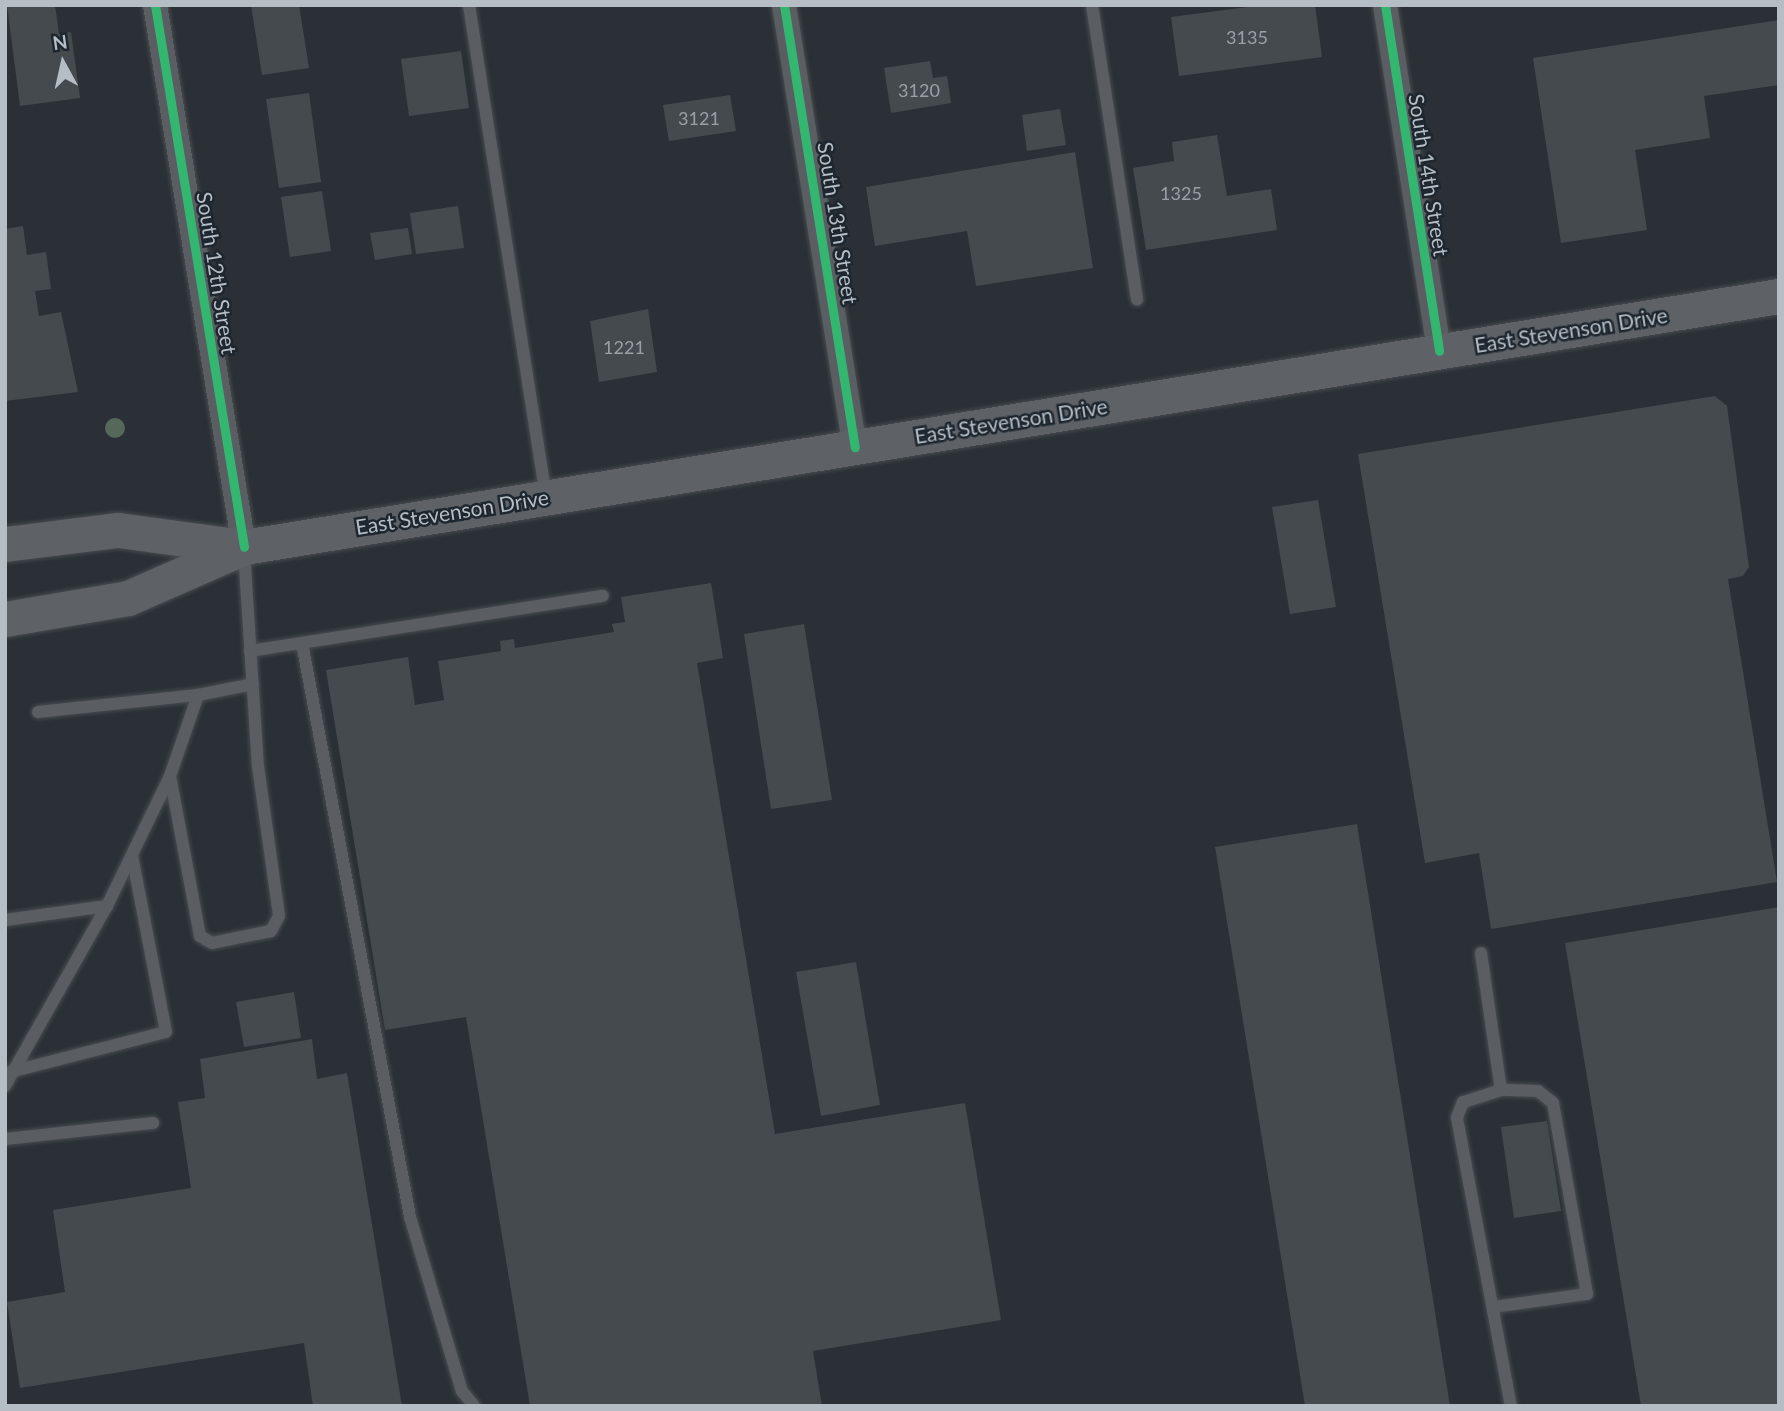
<!DOCTYPE html>
<html>
<head>
<meta charset="utf-8">
<style>
  body { margin:0 }
  #map { position:relative; width:1784px; height:1411px; overflow:hidden; background:#2a3035; font-family:Lato,sans-serif }
  div>[style] { position:absolute }
  .building>* { inset:0; background:#454a4e }
  .roads { filter:drop-shadow(0 0 2px #484c50) drop-shadow(0 0 2px #484c50) }
  .service>* { height:12px; margin:-6px; padding:0 6px; transform-origin:6px; border-radius:6px; background:#5a5e63 }
  .minor>* { height:24px; margin:-12px; padding:0 12px; transform-origin:12px; border-radius:12px; background:#5a5e63 }
  .secondary>* { height:35px; margin:-17.5px; padding:0 17.5px; transform-origin:17.5px; border-radius:17.5px; background:#5e6267 }
  .cycleway>* { height:9px; margin:-4.5px; padding:0 4.5px; transform-origin:4.5px; border-radius:4.5px; background:#33b770 }
  .trees>* { width:20px; height:20px; margin:-10px; border-radius:50%; background:#54695a }
  span { translate:-50% -50%; white-space:nowrap; text-align:center; line-height:1.15; -webkit-text-stroke:5px #1e272f; paint-order:stroke }
  .number-label { font-size:18px; color:#99a0a7 }
  .number-label span { -webkit-text-stroke-width:0 }
  .street-label { font-size:21px; color:#b5bdc5 }
  .frame { position:absolute; inset:0; border:7px solid #b5bdc5; pointer-events:none }
  .north { position:absolute; left:28px; top:28px; width:70px; height:70px; -webkit-text-stroke:5px #1e272f; paint-order:stroke; rotate:352deg; font-size:19px; font-weight:700; line-height:28px; text-align:center; color:#b5bdc5 }
  .north::after { content:''; display:block; margin:auto; width:24px; height:32px; background:#b5bdc5; clip-path:polygon(50% 0,100% 100%,50% 72%,0 100%) }
</style>
</head>
<body>
<div id="map">
  <div class="building">
    <div style="clip-path:polygon(7px 5px,55px 5px,59px 34px,71px 32px,80px 98px,20px 106px)"></div>
    <div style="clip-path:polygon(251px 5px,299px 5px,309px 68px,262px 75px)"></div>
    <div style="clip-path:polygon(1263px 5px,1315px 5px,1322px 57px,1179px 76px,1171px 17px)"></div>
    <div style="clip-path:polygon(1779px 20px,1779px 85px,1704px 96px,1710px 138px,1635px 150px,1647px 230px,1561px 243px,1533px 58px)"></div>
    <div style="clip-path:polygon(461px 51px,469px 108px,409px 116px,401px 59px)"></div>
    <div style="clip-path:polygon(930px 61px,933px 78px,947px 76px,951px 103px,891px 113px,884px 68px)"></div>
    <div style="clip-path:polygon(309px 93px,321px 182px,279px 188px,266px 99px)"></div>
    <div style="clip-path:polygon(730px 95px,736px 131px,669px 141px,663px 105px)"></div>
    <div style="clip-path:polygon(1060px 109px,1066px 145px,1027px 151px,1022px 115px)"></div>
    <div style="clip-path:polygon(1217px 135px,1227px 196px,1271px 189px,1277px 230px,1146px 250px,1133px 168px,1174px 161px,1172px 142px)"></div>
    <div style="clip-path:polygon(1075px 152px,1093px 268px,976px 286px,967px 231px,875px 246px,866px 187px)"></div>
    <div style="clip-path:polygon(322px 191px,331px 251px,290px 257px,281px 197px)"></div>
    <div style="clip-path:polygon(458px 206px,464px 248px,416px 254px,410px 213px)"></div>
    <div style="clip-path:polygon(23px 226px,27px 255px,46px 252px,51px 289px,35px 291px,39px 316px,61px 312px,78px 392px,5px 401px,5px 229px)"></div>
    <div style="clip-path:polygon(408px 228px,412px 254px,375px 260px,370px 233px)"></div>
    <div style="clip-path:polygon(648px 309px,657px 372px,599px 382px,590px 321px)"></div>
    <div style="clip-path:polygon(1715px 396px,1727px 406px,1749px 567px,1743px 576px,1728px 579px,1777px 882px,1491px 929px,1479px 853px,1425px 863px,1358px 454px)"></div>
    <div style="clip-path:polygon(1318px 500px,1336px 607px,1290px 614px,1272px 507px)"></div>
    <div style="clip-path:polygon(711px 583px,723px 658px,697px 663px,775px 1134px,965px 1103px,1001px 1320px,813px 1351px,822px 1406px,530px 1406px,466px 1017px,385px 1030px,326px 670px,408px 657px,415px 705px,444px 700px,438px 661px,501px 651px,500px 641px,514px 639px,515px 648px,614px 632px,612px 624px,625px 622px,621px 597px)"></div>
    <div style="clip-path:polygon(804px 624px,832px 800px,771px 809px,744px 634px)"></div>
    <div style="clip-path:polygon(1357px 824px,1450px 1406px,1305px 1406px,1215px 847px)"></div>
    <div style="clip-path:polygon(1779px 907px,1779px 1406px,1641px 1406px,1565px 943px)"></div>
    <div style="clip-path:polygon(856px 962px,880px 1105px,821px 1116px,796px 972px)"></div>
    <div style="clip-path:polygon(294px 992px,301px 1038px,244px 1047px,236px 1002px)"></div>
    <div style="clip-path:polygon(312px 1039px,317px 1079px,347px 1073px,402px 1406px,313px 1406px,304px 1343px,20px 1388px,7px 1302px,65px 1292px,53px 1210px,191px 1188px,178px 1102px,205px 1098px,200px 1059px)"></div>
    <div style="clip-path:polygon(1547px 1121px,1561px 1211px,1514px 1218px,1501px 1127px)"></div>
  </div>
  <div class="roads">
    <div class="service">
      <div style="left:469px;top:5px;width:497px;rotate:81.1deg"></div>
      <div style="left:1092px;top:5px;width:298px;rotate:81.3deg"></div>
      <div style="left:244px;top:551px;width:215px;rotate:86.3deg"></div>
      <div style="left:258px;top:766px;width:151px;rotate:82deg"></div>
      <div style="left:279px;top:916px;width:17px;rotate:118deg"></div>
      <div style="left:271px;top:931px;width:60px;rotate:168.5deg"></div>
      <div style="left:212px;top:943px;width:14px;rotate:-150deg"></div>
      <div style="left:200px;top:936px;width:163px;rotate:-100.6deg"></div>
      <div style="left:170px;top:776px;width:86px;rotate:-70.9deg"></div>
      <div style="left:198px;top:695px;width:56px;rotate:-11.3deg"></div>
      <div style="left:302px;top:643px;width:584px;rotate:79.34deg"></div>
      <div style="left:410px;top:1217px;width:182px;rotate:73.4deg"></div>
      <div style="left:462px;top:1391px;width:19px;rotate:51deg"></div>
      <div style="left:250px;top:651px;width:357px;rotate:-8.9deg"></div>
      <div style="left:38px;top:712px;width:161px;rotate:-6.1deg"></div>
      <div style="left:5px;top:920px;width:103px;rotate:-7.8deg"></div>
      <div style="left:1481px;top:953px;width:138px;rotate:81.7deg"></div>
      <div style="left:6px;top:1073px;width:165px;rotate:-14.4deg"></div>
      <div style="left:166px;top:1032px;width:179px;rotate:-100.9deg"></div>
      <div style="left:5px;top:1086px;width:207px;rotate:-60.5deg"></div>
      <div style="left:107px;top:906px;width:144px;rotate:-64.1deg"></div>
      <div style="left:5px;top:1139px;width:149px;rotate:-6.2deg"></div>
      <div style="left:1493px;top:1307px;width:95px;rotate:-7.9deg"></div>
      <div style="left:1587px;top:1294px;width:194px;rotate:-100.1deg"></div>
      <div style="left:1553px;top:1103px;width:19px;rotate:-141deg"></div>
      <div style="left:1538px;top:1091px;width:37px;rotate:-178deg"></div>
      <div style="left:1501px;top:1090px;width:40px;rotate:162deg"></div>
      <div style="left:1463px;top:1102px;width:17px;rotate:111deg"></div>
      <div style="left:1457px;top:1118px;width:293px;rotate:79.4deg"></div>
    </div>
    <div class="minor">
      <div style="left:155px;top:5px;width:549px;rotate:80.67deg"></div>
      <div style="left:784px;top:5px;width:448px;rotate:80.9deg"></div>
      <div style="left:1385px;top:5px;width:350px;rotate:81.1deg"></div>
    </div>
    <div class="secondary">
      <div style="left:5px;top:544px;width:114px;rotate:-7.1deg"></div>
      <div style="left:118px;top:530px;width:127px;rotate:7.7deg"></div>
      <div style="left:5px;top:619px;width:125px;rotate:-9.7deg"></div>
      <div style="left:128px;top:598px;width:127px;rotate:-23.7deg"></div>
      <div style="left:244px;top:547px;width:1555px;rotate:-9.29deg"></div>
    </div>
  </div>
  <div class="cycleway">
    <div style="left:155px;top:5px;width:549px;rotate:80.67deg"></div>
    <div style="left:784px;top:5px;width:448px;rotate:80.9deg"></div>
    <div style="left:1385px;top:5px;width:350px;rotate:81.1deg"></div>
  </div>
  <div class="trees">
    <div style="left:115px;top:428px"></div>
  </div>
  <div class="number-label">
    <span style="left:1247px;top:37px">3135</span>
    <span style="left:919px;top:90px">3120</span>
    <span style="left:699px;top:118px">3121</span>
    <span style="left:1181px;top:193px">1325</span>
    <span style="left:624px;top:347px">1221</span>
  </div>
  <div class="street-label">
    <span style="left:1429px;top:175px;rotate:81deg">South 14th Street</span>
    <span style="left:838px;top:223px;rotate:81deg">South 13th Street</span>
    <span style="left:217px;top:273px;rotate:81deg">South 12th Street</span>
    <span style="left:1571px;top:330px;rotate:-9deg">East Stevenson Drive</span>
    <span style="left:1011px;top:421px;rotate:-9deg">East Stevenson Drive</span>
    <span style="left:452px;top:512px;rotate:-9deg">East Stevenson Drive</span>
  </div>
  <div class="frame"></div>
  <div class="north">N</div>
</div>
</body>
</html>
